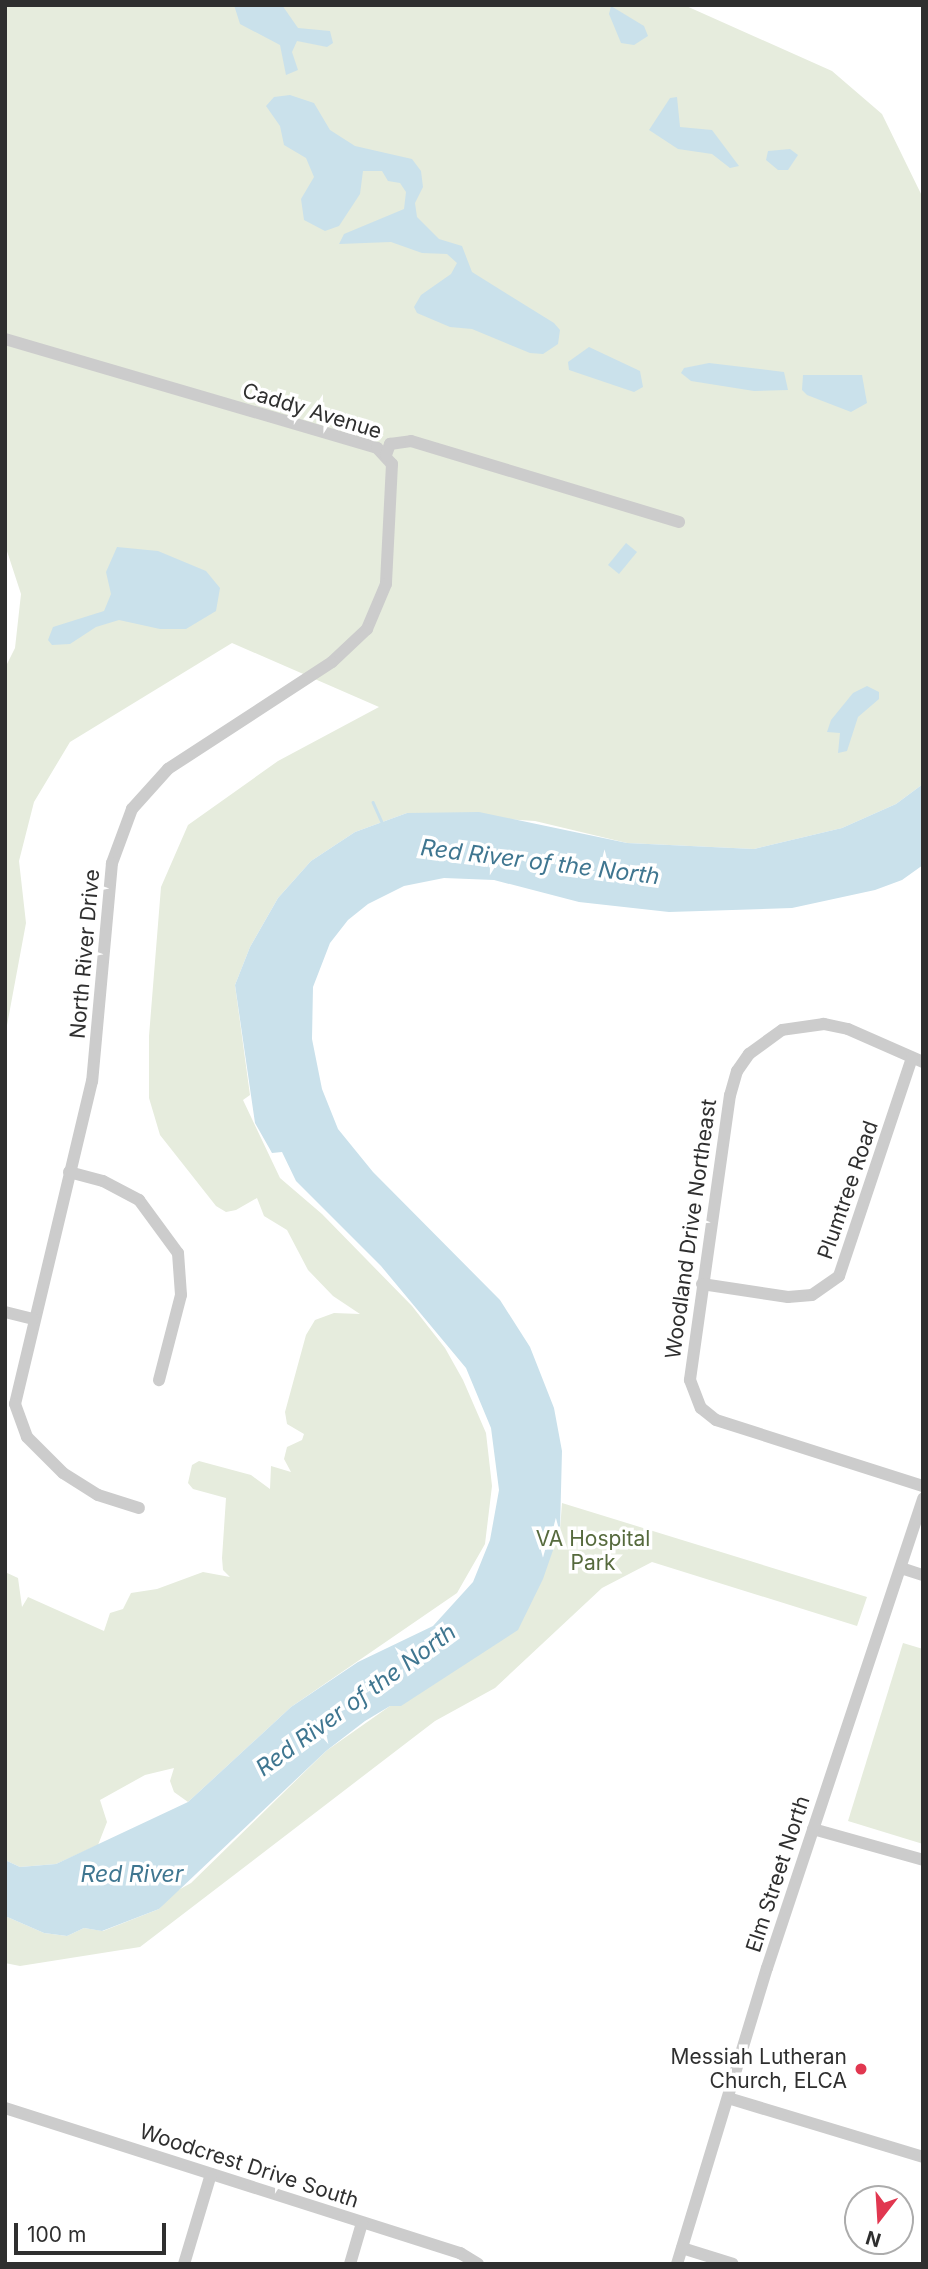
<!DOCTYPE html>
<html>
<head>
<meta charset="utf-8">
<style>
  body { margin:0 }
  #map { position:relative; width:928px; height:2269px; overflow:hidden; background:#fff; font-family:Inter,sans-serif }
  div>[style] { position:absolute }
  .green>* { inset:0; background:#e6ecdd }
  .water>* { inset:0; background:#cae1eb }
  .stream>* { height:2.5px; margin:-1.25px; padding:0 1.25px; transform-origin:1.25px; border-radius:1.25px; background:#cae1eb }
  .minor>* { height:12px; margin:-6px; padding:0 6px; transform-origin:6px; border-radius:6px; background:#ccc }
  .dots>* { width:19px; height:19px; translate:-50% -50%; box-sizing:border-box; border:4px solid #fff; border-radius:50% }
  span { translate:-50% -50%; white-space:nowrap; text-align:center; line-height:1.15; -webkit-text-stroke:7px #fff; paint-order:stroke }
  .street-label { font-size:21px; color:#2f2f2f }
  .park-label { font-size:21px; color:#566a3d }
  .poi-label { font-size:21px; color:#2f2f2f }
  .right { translate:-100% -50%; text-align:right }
  .water-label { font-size:23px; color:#3f7690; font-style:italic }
  .frame { position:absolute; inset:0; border:7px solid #2f2f2f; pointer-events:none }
  .north { position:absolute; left:844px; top:2185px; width:70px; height:70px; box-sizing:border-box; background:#fff; border:2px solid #acacac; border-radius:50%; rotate:197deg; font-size:19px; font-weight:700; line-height:28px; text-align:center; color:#2f2f2f }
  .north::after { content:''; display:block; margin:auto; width:24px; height:32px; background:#e13750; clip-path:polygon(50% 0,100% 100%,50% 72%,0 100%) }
  .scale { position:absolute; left:14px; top:2223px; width:152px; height:32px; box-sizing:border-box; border:4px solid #2f2f2f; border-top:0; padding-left:9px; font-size:21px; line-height:24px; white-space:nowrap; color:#2f2f2f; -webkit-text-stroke:5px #fff; paint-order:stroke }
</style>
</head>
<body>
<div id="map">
  <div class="green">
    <div style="clip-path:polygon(5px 5px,684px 5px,832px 71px,882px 114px,923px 198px,923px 784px,896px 804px,842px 828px,754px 849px,627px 843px,535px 821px,407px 813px,355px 832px,311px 861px,278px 898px,250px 947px,235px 985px,250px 1095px,243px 1100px,280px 1178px,322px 1214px,412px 1306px,445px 1348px,463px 1380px,486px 1433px,492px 1486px,485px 1544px,457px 1593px,291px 1707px,188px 1802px,174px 1792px,170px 1781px,174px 1768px,145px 1775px,100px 1800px,107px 1822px,98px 1845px,56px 1864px,20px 1867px,5px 1860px,5px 1572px,18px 1578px,22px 1607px,28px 1597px,104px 1631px,110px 1613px,123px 1609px,131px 1593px,157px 1589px,203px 1572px,230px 1577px,223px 1570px,222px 1558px,226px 1498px,193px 1489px,188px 1483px,192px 1465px,199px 1461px,251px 1475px,270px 1489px,271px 1466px,291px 1472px,284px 1459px,287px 1447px,302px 1440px,304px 1434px,287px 1424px,285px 1412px,306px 1335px,315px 1320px,334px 1313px,360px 1314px,333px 1296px,308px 1270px,287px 1230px,264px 1216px,257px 1198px,236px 1210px,226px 1212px,216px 1206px,160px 1135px,149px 1098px,149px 1036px,161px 887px,188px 825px,278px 761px,379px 707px,232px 643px,70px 742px,34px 802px,19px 861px,26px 923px,5px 1036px,5px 668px,15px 648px,21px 594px,5px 545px)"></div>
    <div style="clip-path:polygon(562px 1503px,867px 1597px,857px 1626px,652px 1562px,602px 1588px,495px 1688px,435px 1721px,140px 1947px,20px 1966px,5px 1963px,5px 1916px,44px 1933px,67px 1936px,84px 1928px,103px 1931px,159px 1909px,173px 1893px,191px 1883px,326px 1751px,390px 1706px,560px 1530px)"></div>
    <div style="clip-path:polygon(903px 1643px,923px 1649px,923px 1844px,848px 1821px)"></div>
  </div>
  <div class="water">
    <div style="clip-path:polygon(234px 5px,282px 5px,298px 28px,330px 31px,333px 43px,327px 47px,297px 41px,292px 52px,298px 70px,286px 75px,280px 45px,240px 24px)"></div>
    <div style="clip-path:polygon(611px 6px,644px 26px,648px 36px,634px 45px,621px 43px,609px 14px)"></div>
    <div style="clip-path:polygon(290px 95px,314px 103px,330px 130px,355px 146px,412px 159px,421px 171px,423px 187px,415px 203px,417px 217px,439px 239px,462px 246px,472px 272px,554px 323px,560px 330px,558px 344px,543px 354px,530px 353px,472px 329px,450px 327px,417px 313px,414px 307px,421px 295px,451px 274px,457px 263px,447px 254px,422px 253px,391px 242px,339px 244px,344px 234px,404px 209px,406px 192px,400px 183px,388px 181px,382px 171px,363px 171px,360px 194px,339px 226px,325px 231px,304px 220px,301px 199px,314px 177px,306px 158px,284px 145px,280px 126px,266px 106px,274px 97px)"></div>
    <div style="clip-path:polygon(677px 97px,680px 127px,712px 130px,739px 166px,730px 168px,712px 154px,678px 149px,649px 130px,670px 98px)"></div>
    <div style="clip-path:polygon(790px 149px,798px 155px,788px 170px,778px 170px,766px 160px,768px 151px)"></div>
    <div style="clip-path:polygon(589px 347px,640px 371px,643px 387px,634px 392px,569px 370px,568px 362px)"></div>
    <div style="clip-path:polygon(709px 363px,784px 372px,788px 390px,754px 391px,691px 381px,681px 373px,684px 368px)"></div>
    <div style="clip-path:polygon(803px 375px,862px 375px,867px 403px,851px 412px,807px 395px,802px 390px)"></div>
    <div style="clip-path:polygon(626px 543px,637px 552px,619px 574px,608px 565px)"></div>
    <div style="clip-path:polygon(117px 547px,158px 551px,206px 571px,220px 588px,216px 611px,186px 629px,160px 629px,119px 620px,96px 627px,70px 644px,52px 645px,48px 640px,53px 627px,104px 611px,111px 594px,106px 572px)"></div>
    <div style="clip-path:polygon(867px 686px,879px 692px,879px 699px,858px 717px,847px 751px,838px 753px,840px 733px,827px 732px,831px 720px,853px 693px)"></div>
    <div style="clip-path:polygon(923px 784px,923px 865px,902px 880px,875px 890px,792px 908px,669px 912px,579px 902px,494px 880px,444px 878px,404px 886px,368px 904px,348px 920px,330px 943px,313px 987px,312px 1039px,322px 1089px,338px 1129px,373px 1172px,500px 1300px,530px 1347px,554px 1408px,562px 1451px,560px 1530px,543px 1579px,518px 1630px,401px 1706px,390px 1706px,365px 1721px,326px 1751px,159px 1909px,102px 1931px,84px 1928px,67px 1936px,44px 1933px,5px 1916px,5px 1860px,20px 1867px,56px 1864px,188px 1802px,291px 1707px,358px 1662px,433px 1626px,473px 1582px,490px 1540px,499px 1490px,491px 1428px,466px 1368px,381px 1266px,296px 1181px,282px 1152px,272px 1153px,255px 1123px,235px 985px,250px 947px,278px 898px,311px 861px,355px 832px,407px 813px,479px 812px,627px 843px,754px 849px,842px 828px,896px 804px)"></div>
  </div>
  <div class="stream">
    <div style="left:373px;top:802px;width:24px;rotate:66deg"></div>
  </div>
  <div class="minor">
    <div style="left:5px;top:339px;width:388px;rotate:16.3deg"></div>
    <div style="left:377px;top:448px;width:22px;rotate:47deg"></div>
    <div style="left:392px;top:464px;width:120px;rotate:92.9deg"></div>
    <div style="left:386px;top:584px;width:49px;rotate:112.9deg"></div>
    <div style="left:367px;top:629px;width:48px;rotate:136.7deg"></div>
    <div style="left:332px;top:662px;width:196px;rotate:146.9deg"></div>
    <div style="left:168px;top:769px;width:54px;rotate:132deg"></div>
    <div style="left:132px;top:809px;width:58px;rotate:110.3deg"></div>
    <div style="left:112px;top:863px;width:219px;rotate:95.2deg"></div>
    <div style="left:92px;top:1081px;width:332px;rotate:103.4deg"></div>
    <div style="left:15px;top:1404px;width:35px;rotate:70deg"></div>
    <div style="left:27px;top:1437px;width:51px;rotate:45deg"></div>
    <div style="left:63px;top:1473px;width:41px;rotate:32.2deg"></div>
    <div style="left:98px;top:1495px;width:43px;rotate:17.6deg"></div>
    <div style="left:386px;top:455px;width:12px;rotate:-70deg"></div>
    <div style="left:390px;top:444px;width:21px;rotate:-8deg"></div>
    <div style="left:411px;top:441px;width:280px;rotate:16.8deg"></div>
    <div style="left:923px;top:1062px;width:82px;rotate:-156.3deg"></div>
    <div style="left:848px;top:1029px;width:25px;rotate:-168deg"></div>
    <div style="left:824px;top:1024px;width:42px;rotate:171.9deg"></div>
    <div style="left:782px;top:1030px;width:41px;rotate:144deg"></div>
    <div style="left:749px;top:1054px;width:21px;rotate:125deg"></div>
    <div style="left:737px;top:1071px;width:25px;rotate:106deg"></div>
    <div style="left:730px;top:1095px;width:288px;rotate:98deg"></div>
    <div style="left:690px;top:1380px;width:30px;rotate:69deg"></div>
    <div style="left:701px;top:1408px;width:19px;rotate:39deg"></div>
    <div style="left:716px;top:1420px;width:217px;rotate:17.7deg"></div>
    <div style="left:69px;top:1172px;width:35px;rotate:15deg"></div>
    <div style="left:103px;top:1181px;width:41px;rotate:27.8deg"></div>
    <div style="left:139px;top:1200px;width:66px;rotate:53.7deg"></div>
    <div style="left:178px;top:1253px;width:42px;rotate:85.9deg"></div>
    <div style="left:181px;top:1295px;width:88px;rotate:104.5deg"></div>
    <div style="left:702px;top:1284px;width:87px;rotate:8.6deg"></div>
    <div style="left:788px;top:1297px;width:24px;rotate:-5deg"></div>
    <div style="left:812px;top:1295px;width:33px;rotate:-35deg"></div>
    <div style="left:839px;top:1276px;width:230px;rotate:-71.5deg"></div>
    <div style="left:5px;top:1312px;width:29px;rotate:14deg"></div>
    <div style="left:901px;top:1568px;width:23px;rotate:18deg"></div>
    <div style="left:813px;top:1829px;width:114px;rotate:15.7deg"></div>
    <div style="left:728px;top:2098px;width:204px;rotate:16.8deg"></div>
    <div style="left:5px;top:2108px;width:478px;rotate:17.7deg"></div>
    <div style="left:460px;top:2253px;width:21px;rotate:31deg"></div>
    <div style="left:682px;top:2248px;width:53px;rotate:17.4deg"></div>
    <div style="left:184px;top:2264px;width:94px;rotate:-73.3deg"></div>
    <div style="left:350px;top:2264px;width:43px;rotate:-73.7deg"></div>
    <div style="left:677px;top:2264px;width:309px;rotate:-73.1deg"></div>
    <div style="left:767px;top:1968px;width:495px;rotate:-71.6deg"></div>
  </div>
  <div class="dots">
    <div style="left:861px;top:2069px;background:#e13750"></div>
  </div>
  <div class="street-label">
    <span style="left:312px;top:411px;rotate:17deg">Caddy Avenue</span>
    <span style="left:85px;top:954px;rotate:-85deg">North River Drive</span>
    <span style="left:848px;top:1190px;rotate:-71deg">Plumtree Road</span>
    <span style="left:691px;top:1229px;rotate:-82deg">Woodland Drive Northeast</span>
    <span style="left:778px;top:1874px;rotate:-72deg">Elm Street North</span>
    <span style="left:249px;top:2166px;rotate:18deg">Woodcrest Drive South</span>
  </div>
  <div class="park-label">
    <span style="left:593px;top:1551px">VA Hospital<br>Park</span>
  </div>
  <div class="poi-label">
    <span class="right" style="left:847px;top:2069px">Messiah Lutheran<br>Church, ELCA</span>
  </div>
  <div class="water-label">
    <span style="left:540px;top:862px;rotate:7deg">Red River of the North</span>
    <span style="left:356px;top:1700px;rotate:-36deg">Red River of the North</span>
    <span style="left:132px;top:1874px">Red River</span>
  </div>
  <div class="frame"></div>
  <div class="north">N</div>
  <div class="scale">100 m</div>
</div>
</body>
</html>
